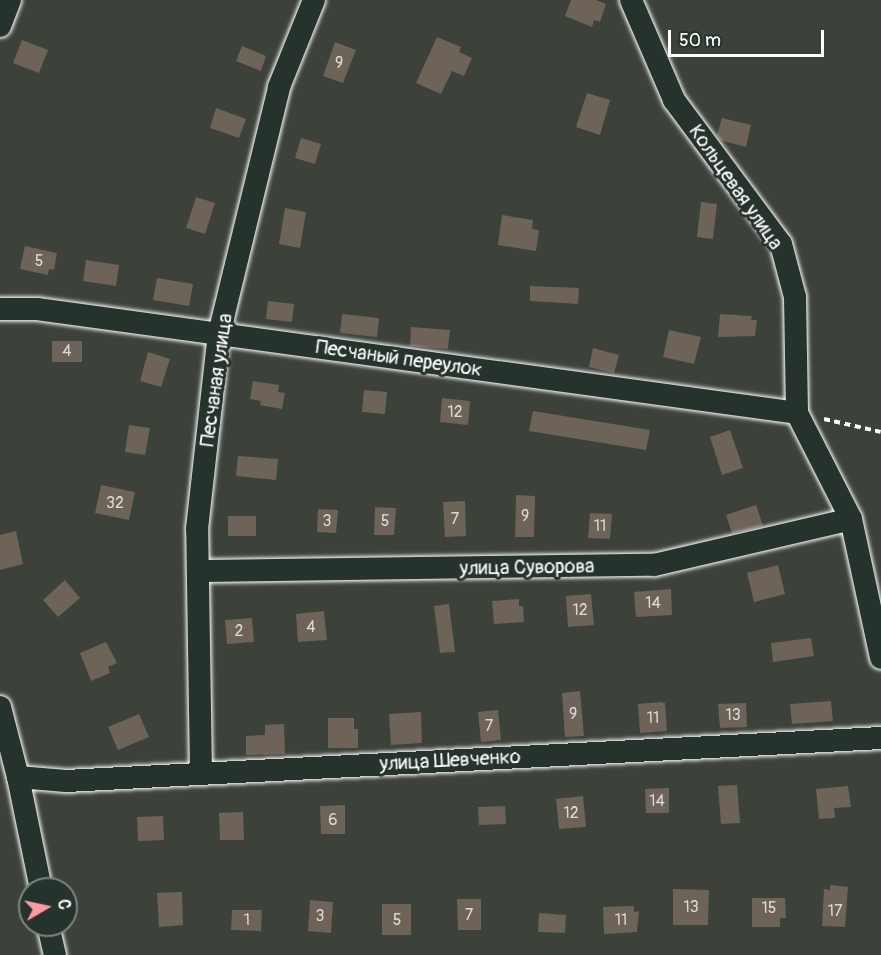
<!DOCTYPE html>
<html>
<head>
<meta charset="utf-8">
<style>
  body { margin:0 }
  #map { position:relative; width:881px; height:955px; overflow:hidden; background:#3c413a; font-family:Pangolin,sans-serif }
  div>[style] { position:absolute }
  .building>* { inset:0; background:#6e6358 }
  .path>* { height:4px; margin-top:-2px; transform-origin:0; background:repeating-linear-gradient(90deg,#fff 0 6px,transparent 0 10.5px) }
  .roads { filter:drop-shadow(0 0 2px #fff) drop-shadow(0 0 2px #fff) }
  .minor>* { height:22px; margin:-11px; padding:0 11px; transform-origin:11px; border-radius:11px; background:#26332d }
  span { translate:-50% -50%; white-space:nowrap; text-align:center; line-height:1.15; -webkit-text-stroke:6px #26332d; paint-order:stroke }
  .number-label { font-size:16px; color:#dbd8d5 }
  .number-label span { -webkit-text-stroke-width:0 }
  .street-label { font-size:20px; color:#fff }
  .north { position:absolute; left:18px; top:877px; width:60px; height:60px; box-sizing:border-box; background:#26332d; border:2px solid #7d8581; border-radius:50%; rotate:81deg; font-size:16px; font-weight:700; line-height:24px; text-align:center; color:#fff }
  .north::after { content:''; display:block; margin:auto; width:21px; height:27px; background:#ff9aa2; clip-path:polygon(50% 0,100% 100%,50% 72%,0 100%) }
  .scale { position:absolute; left:668px; top:30px; width:156px; height:27px; box-sizing:border-box; border:3px solid #fff; border-top:0; padding-left:8px; font-size:18px; line-height:21px; white-space:nowrap; color:#fff; -webkit-text-stroke:4px #26332d; paint-order:stroke }
</style>
</head>
<body>
<div id="map">
  <div class="building">
    <div style="clip-path:polygon(571px 0,596px 0,606px 4px,600px 22px,594px 20px,592px 27px,565px 16px)"></div>
    <div style="clip-path:polygon(437px 37px,461px 47px,459px 52px,472px 58px,464px 76px,452px 71px,441px 94px,416px 83px)"></div>
    <div style="clip-path:polygon(22px 40px,48px 50px,39px 73px,13px 63px)"></div>
    <div style="clip-path:polygon(335px 42px,356px 50px,343px 83px,323px 76px)"></div>
    <div style="clip-path:polygon(242px 46px,266px 56px,261px 71px,236px 61px)"></div>
    <div style="clip-path:polygon(587px 93px,610px 100px,600px 135px,576px 127px)"></div>
    <div style="clip-path:polygon(216px 108px,246px 119px,239px 138px,210px 128px)"></div>
    <div style="clip-path:polygon(722px 118px,751px 125px,746px 147px,720px 140px,717px 135px)"></div>
    <div style="clip-path:polygon(301px 138px,321px 144px,315px 164px,295px 158px)"></div>
    <div style="clip-path:polygon(196px 197px,215px 203px,205px 234px,186px 228px)"></div>
    <div style="clip-path:polygon(701px 202px,717px 204px,713px 239px,697px 237px)"></div>
    <div style="clip-path:polygon(285px 208px,306px 212px,300px 248px,279px 244px)"></div>
    <div style="clip-path:polygon(502px 215px,533px 220px,532px 229px,539px 230px,536px 251px,498px 245px)"></div>
    <div style="clip-path:polygon(25px 246px,57px 253px,54px 270px,49px 269px,48px 275px,20px 269px)"></div>
    <div style="clip-path:polygon(86px 260px,119px 265px,116px 286px,83px 281px)"></div>
    <div style="clip-path:polygon(157px 278px,193px 284px,189px 306px,153px 300px)"></div>
    <div style="clip-path:polygon(530px 286px,579px 288px,578px 304px,530px 301px)"></div>
    <div style="clip-path:polygon(268px 301px,294px 304px,292px 322px,266px 319px)"></div>
    <div style="clip-path:polygon(342px 314px,379px 318px,377px 337px,340px 333px)"></div>
    <div style="clip-path:polygon(720px 314px,752px 316px,751px 320px,757px 320px,755px 336px,718px 337px)"></div>
    <div style="clip-path:polygon(411px 327px,450px 330px,448px 349px,410px 346px)"></div>
    <div style="clip-path:polygon(669px 330px,701px 337px,694px 364px,663px 357px)"></div>
    <div style="clip-path:polygon(52px 341px,82px 341px,82px 362px,52px 362px)"></div>
    <div style="clip-path:polygon(593px 348px,619px 355px,614px 373px,589px 367px)"></div>
    <div style="clip-path:polygon(148px 352px,170px 359px,161px 387px,140px 381px)"></div>
    <div style="clip-path:polygon(253px 381px,279px 385px,278px 392px,285px 393px,282px 409px,260px 405px,261px 401px,250px 399px)"></div>
    <div style="clip-path:polygon(364px 390px,387px 392px,385px 414px,362px 412px)"></div>
    <div style="clip-path:polygon(442px 398px,470px 401px,468px 425px,440px 422px)"></div>
    <div style="clip-path:polygon(533px 411px,650px 430px,646px 450px,529px 431px)"></div>
    <div style="clip-path:polygon(129px 425px,150px 428px,145px 455px,125px 452px)"></div>
    <div style="clip-path:polygon(730px 430px,743px 468px,722px 475px,710px 437px)"></div>
    <div style="clip-path:polygon(238px 456px,278px 459px,276px 480px,236px 476px)"></div>
    <div style="clip-path:polygon(101px 485px,135px 492px,129px 520px,95px 513px)"></div>
    <div style="clip-path:polygon(516px 495px,535px 496px,534px 537px,515px 537px)"></div>
    <div style="clip-path:polygon(465px 501px,466px 536px,445px 537px,443px 502px)"></div>
    <div style="clip-path:polygon(756px 505px,763px 526px,732px 533px,726px 515px)"></div>
    <div style="clip-path:polygon(375px 507px,396px 508px,394px 535px,374px 535px)"></div>
    <div style="clip-path:polygon(318px 509px,338px 510px,336px 533px,317px 532px)"></div>
    <div style="clip-path:polygon(590px 513px,612px 514px,610px 539px,588px 538px)"></div>
    <div style="clip-path:polygon(228px 516px,256px 516px,256px 536px,228px 536px)"></div>
    <div style="clip-path:polygon(16px 531px,23px 564px,0 570px,0 535px)"></div>
    <div style="clip-path:polygon(778px 565px,785px 594px,754px 602px,747px 573px)"></div>
    <div style="clip-path:polygon(65px 580px,80px 598px,58px 617px,43px 600px)"></div>
    <div style="clip-path:polygon(671px 589px,672px 615px,636px 617px,634px 592px)"></div>
    <div style="clip-path:polygon(591px 594px,594px 625px,568px 627px,566px 596px)"></div>
    <div style="clip-path:polygon(519px 599px,519px 606px,523px 606px,524px 622px,494px 624px,492px 601px)"></div>
    <div style="clip-path:polygon(449px 604px,455px 652px,440px 653px,434px 606px)"></div>
    <div style="clip-path:polygon(324px 611px,327px 640px,298px 642px,296px 614px)"></div>
    <div style="clip-path:polygon(252px 618px,254px 642px,227px 644px,225px 620px)"></div>
    <div style="clip-path:polygon(811px 638px,814px 656px,773px 662px,771px 643px)"></div>
    <div style="clip-path:polygon(106px 642px,117px 663px,108px 667px,110px 673px,91px 681px,80px 653px)"></div>
    <div style="clip-path:polygon(580px 691px,584px 736px,565px 737px,562px 693px)"></div>
    <div style="clip-path:polygon(831px 701px,833px 721px,792px 724px,790px 704px)"></div>
    <div style="clip-path:polygon(661px 702px,665px 703px,667px 731px,640px 733px,638px 704px)"></div>
    <div style="clip-path:polygon(746px 703px,747px 727px,720px 728px,718px 704px)"></div>
    <div style="clip-path:polygon(498px 710px,501px 740px,481px 742px,478px 712px)"></div>
    <div style="clip-path:polygon(421px 712px,422px 743px,391px 745px,389px 714px)"></div>
    <div style="clip-path:polygon(139px 714px,149px 737px,118px 750px,108px 727px)"></div>
    <div style="clip-path:polygon(328px 718px,354px 718px,354px 729px,358px 729px,358px 748px,328px 748px)"></div>
    <div style="clip-path:polygon(284px 724px,285px 754px,246px 755px,246px 736px,265px 735px,265px 725px)"></div>
    <div style="clip-path:polygon(737px 785px,740px 823px,721px 824px,718px 786px)"></div>
    <div style="clip-path:polygon(848px 786px,851px 807px,834px 808px,835px 818px,819px 819px,816px 789px)"></div>
    <div style="clip-path:polygon(669px 788px,669px 813px,646px 813px,645px 789px)"></div>
    <div style="clip-path:polygon(583px 796px,586px 827px,559px 829px,556px 799px)"></div>
    <div style="clip-path:polygon(345px 805px,345px 834px,321px 834px,320px 806px)"></div>
    <div style="clip-path:polygon(505px 806px,506px 824px,479px 825px,478px 807px)"></div>
    <div style="clip-path:polygon(243px 812px,244px 840px,220px 840px,219px 813px)"></div>
    <div style="clip-path:polygon(163px 816px,164px 840px,138px 841px,137px 817px)"></div>
    <div style="clip-path:polygon(830px 885px,848px 887px,845px 927px,822px 926px,824px 889px,830px 890px)"></div>
    <div style="clip-path:polygon(673px 889px,709px 890px,708px 925px,673px 925px)"></div>
    <div style="clip-path:polygon(182px 892px,183px 925px,159px 927px,157px 893px)"></div>
    <div style="clip-path:polygon(752px 898px,785px 898px,786px 918px,780px 918px,780px 927px,752px 927px)"></div>
    <div style="clip-path:polygon(457px 899px,481px 899px,481px 930px,458px 930px)"></div>
    <div style="clip-path:polygon(310px 900px,333px 902px,331px 933px,308px 931px)"></div>
    <div style="clip-path:polygon(382px 904px,411px 904px,411px 935px,382px 935px)"></div>
    <div style="clip-path:polygon(634px 906px,634px 912px,639px 911px,637px 932px,604px 934px,603px 907px)"></div>
    <div style="clip-path:polygon(232px 910px,262px 910px,261px 931px,231px 930px)"></div>
    <div style="clip-path:polygon(539px 913px,566px 915px,565px 933px,538px 932px)"></div>
  </div>
  <div class="path">
    <div style="left:824px;top:419px;width:58px;rotate:12.8deg"></div>
  </div>
  <div class="roads">
    <div class="minor">
      <div style="left:631px;top:0;width:109px;rotate:66.7deg"></div>
      <div style="left:674px;top:100px;width:179px;rotate:53.4deg"></div>
      <div style="left:781px;top:244px;width:55px;rotate:75.2deg"></div>
      <div style="left:795px;top:297px;width:116px;rotate:89deg"></div>
      <div style="left:797px;top:413px;width:119px;rotate:63deg"></div>
      <div style="left:851px;top:519px;width:142px;rotate:77.8deg"></div>
      <div style="left:0;top:26px;width:28px;rotate:-69deg"></div>
      <div style="left:0;top:309px;width:37px"></div>
      <div style="left:37px;top:309px;width:767px;rotate:7.79deg"></div>
      <div style="left:198px;top:571px;width:456px;rotate:-0.8deg"></div>
      <div style="left:654px;top:565px;width:202px;rotate:-13.1deg"></div>
      <div style="left:0;top:707px;width:72px;rotate:75.6deg"></div>
      <div style="left:18px;top:777px;width:114px;rotate:78.4deg"></div>
      <div style="left:201px;top:773px;width:244px;rotate:-90.9deg"></div>
      <div style="left:197px;top:529px;width:196px;rotate:-83.6deg"></div>
      <div style="left:219px;top:334px;width:254px;rotate:-76.3deg"></div>
      <div style="left:279px;top:87px;width:94px;rotate:-68.1deg"></div>
      <div style="left:18px;top:777px;width:48px;rotate:4.8deg"></div>
      <div style="left:66px;top:781px;width:816px;rotate:-3.02deg"></div>
      <div style="left:48px;top:925px;width:31px;rotate:77deg"></div>
    </div>
  </div>
  <div class="number-label">
    <span style="left:339px;top:63px">9</span>
    <span style="left:39px;top:261px">5</span>
    <span style="left:67px;top:351px">4</span>
    <span style="left:455px;top:412px">12</span>
    <span style="left:115px;top:503px">32</span>
    <span style="left:525px;top:516px">9</span>
    <span style="left:455px;top:519px">7</span>
    <span style="left:327px;top:521px">3</span>
    <span style="left:385px;top:521px">5</span>
    <span style="left:600px;top:526px">11</span>
    <span style="left:653px;top:603px">14</span>
    <span style="left:580px;top:610px">12</span>
    <span style="left:311px;top:627px">4</span>
    <span style="left:239px;top:631px">2</span>
    <span style="left:573px;top:714px">9</span>
    <span style="left:733px;top:715px">13</span>
    <span style="left:653px;top:718px">11</span>
    <span style="left:489px;top:726px">7</span>
    <span style="left:657px;top:801px">14</span>
    <span style="left:571px;top:813px">12</span>
    <span style="left:333px;top:820px">6</span>
    <span style="left:691px;top:907px">13</span>
    <span style="left:769px;top:908px">15</span>
    <span style="left:835px;top:911px">17</span>
    <span style="left:469px;top:915px">7</span>
    <span style="left:320px;top:916px">3</span>
    <span style="left:247px;top:920px">1</span>
    <span style="left:397px;top:920px">5</span>
    <span style="left:621px;top:920px">11</span>
  </div>
  <div class="street-label">
    <span style="left:736px;top:187px;rotate:55deg">Кольцевая улица</span>
    <span style="left:399px;top:358px;rotate:8deg">Песчаный переулок</span>
    <span style="left:216px;top:380px;rotate:-82deg">Песчаная улица</span>
    <span style="left:527px;top:567px;rotate:-1deg">улица Суворова</span>
    <span style="left:450px;top:760px;rotate:-3deg">улица Шевченко</span>
  </div>
  <div class="north">С</div>
  <div class="scale">50 m</div>
</div>
</body>
</html>
